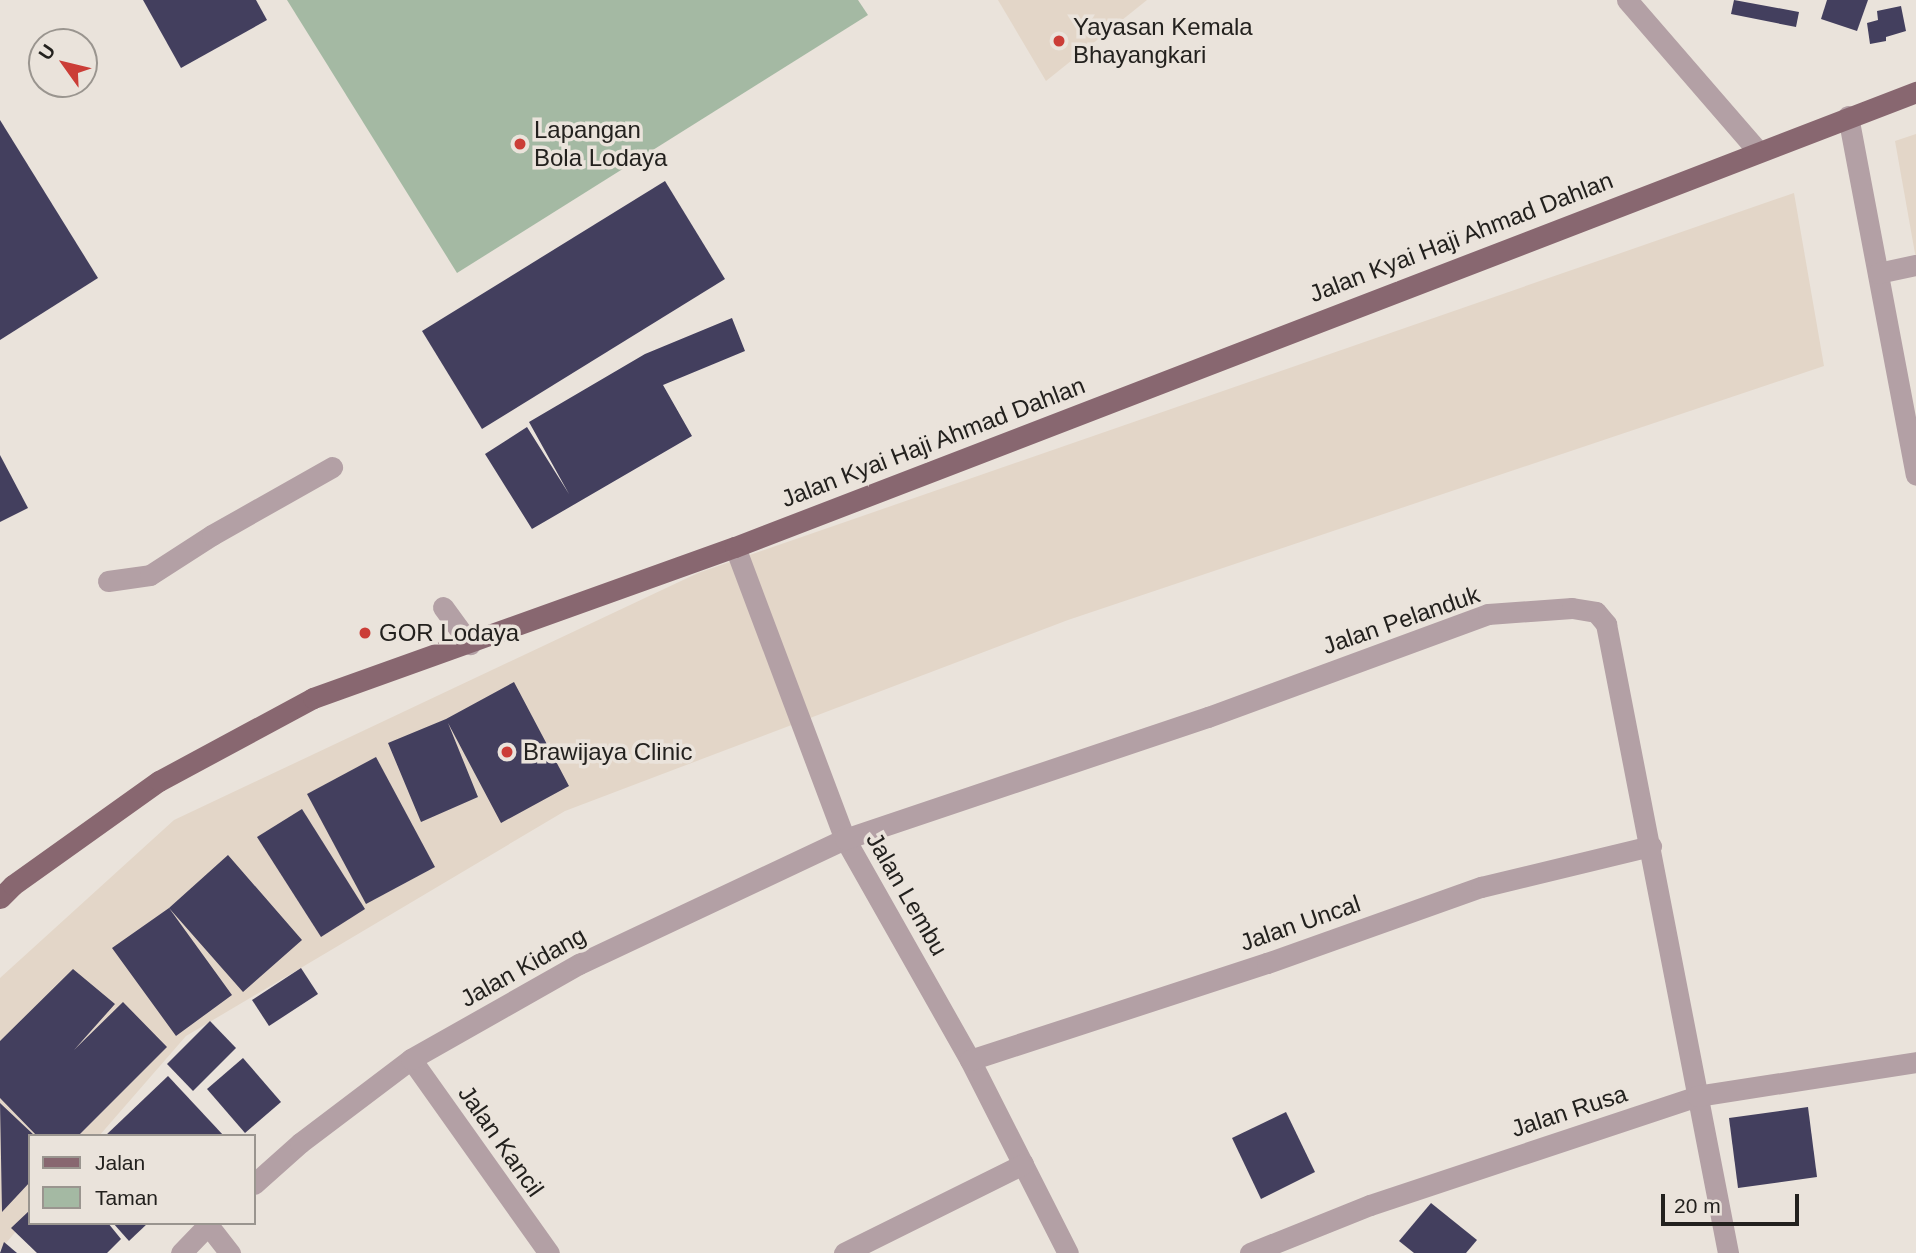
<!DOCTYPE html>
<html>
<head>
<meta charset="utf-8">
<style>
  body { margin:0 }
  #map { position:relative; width:1916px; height:1253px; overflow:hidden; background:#eae3db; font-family:Arial,sans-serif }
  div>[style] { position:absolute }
  .built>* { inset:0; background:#e3d6c8 }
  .green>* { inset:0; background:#a4b9a3 }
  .building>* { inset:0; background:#433f5e }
  .minor>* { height:21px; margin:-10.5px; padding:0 10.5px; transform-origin:10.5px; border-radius:10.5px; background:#b3a0a5 }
  .major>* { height:21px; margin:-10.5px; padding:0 10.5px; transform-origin:10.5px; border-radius:10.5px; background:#886770 }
  .dots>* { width:19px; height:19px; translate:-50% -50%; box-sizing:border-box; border:4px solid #eae3db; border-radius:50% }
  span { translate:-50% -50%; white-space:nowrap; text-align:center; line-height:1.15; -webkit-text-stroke:7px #eae3db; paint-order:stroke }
  .poi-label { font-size:24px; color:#23211e }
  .left { translate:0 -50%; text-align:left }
  .street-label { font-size:24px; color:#23211e }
  .legend { position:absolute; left:28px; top:1134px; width:228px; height:91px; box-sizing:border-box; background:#eae3db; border:2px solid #9a958f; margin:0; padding:9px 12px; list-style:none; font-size:21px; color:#23211e }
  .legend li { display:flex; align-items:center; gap:14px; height:35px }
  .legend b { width:35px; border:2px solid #9a958f }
  .north { position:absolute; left:28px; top:28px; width:70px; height:70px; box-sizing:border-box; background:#eae3db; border:2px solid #9a958f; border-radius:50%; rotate:304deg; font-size:19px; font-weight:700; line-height:28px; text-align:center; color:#23211e }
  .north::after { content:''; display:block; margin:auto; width:24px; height:32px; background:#cb3d37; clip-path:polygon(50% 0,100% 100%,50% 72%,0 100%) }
  .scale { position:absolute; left:1661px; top:1194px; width:138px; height:32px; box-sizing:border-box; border:4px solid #23211e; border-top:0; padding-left:9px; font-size:21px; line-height:24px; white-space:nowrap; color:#23211e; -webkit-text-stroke:5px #eae3db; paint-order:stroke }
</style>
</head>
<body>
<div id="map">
  <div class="built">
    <div style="clip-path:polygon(998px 0,1147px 0,1046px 81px)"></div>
    <div style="clip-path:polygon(1916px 134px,1916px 259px,1895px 141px)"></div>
    <div style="clip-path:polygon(1794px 193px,1824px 366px,1068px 620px,565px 811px,186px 1036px,99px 1136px,30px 1136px,30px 1215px,0 1250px,0 978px,174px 820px,698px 573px)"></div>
  </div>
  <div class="green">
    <div style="clip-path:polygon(287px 0,858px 0,868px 15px,457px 273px)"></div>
  </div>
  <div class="building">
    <div style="clip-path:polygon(143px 0,256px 0,267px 20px,181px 68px)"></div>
    <div style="clip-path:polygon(1734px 0,1799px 12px,1796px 27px,1731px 14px)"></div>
    <div style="clip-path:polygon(1827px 0,1868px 0,1857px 31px,1821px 19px)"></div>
    <div style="clip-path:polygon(1901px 6px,1906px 31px,1886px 37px,1886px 41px,1870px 44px,1867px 23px,1878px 20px,1877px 11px)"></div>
    <div style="clip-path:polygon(0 120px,98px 278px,0 340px)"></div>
    <div style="clip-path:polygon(665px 181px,725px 279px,482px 429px,422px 331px)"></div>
    <div style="clip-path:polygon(732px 318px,745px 351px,663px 385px,692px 436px,532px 529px,485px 454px,527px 427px,569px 494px,529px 422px,645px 354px)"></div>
    <div style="clip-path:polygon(0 455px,28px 508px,0 522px)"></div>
    <div style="clip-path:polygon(514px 682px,569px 786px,501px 823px,448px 723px,478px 797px,421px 822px,388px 743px,446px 719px)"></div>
    <div style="clip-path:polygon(376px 757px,435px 867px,366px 904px,307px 794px)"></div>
    <div style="clip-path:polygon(302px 809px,365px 909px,321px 937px,257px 837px)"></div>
    <div style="clip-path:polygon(228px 855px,302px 940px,243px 992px,169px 908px,232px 995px,176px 1036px,112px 948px,169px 908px)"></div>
    <div style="clip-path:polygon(301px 968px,318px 994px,269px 1026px,252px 1000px)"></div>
    <div style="clip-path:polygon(73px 969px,115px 1004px,74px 1050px,123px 1002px,167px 1047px,78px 1136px,37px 1136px,0 1098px,0 1041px)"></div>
    <div style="clip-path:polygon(210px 1021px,236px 1048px,193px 1091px,167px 1064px)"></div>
    <div style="clip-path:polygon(243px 1058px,281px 1102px,245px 1133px,207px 1089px)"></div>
    <div style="clip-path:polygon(168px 1076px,224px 1136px,105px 1136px)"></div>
    <div style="clip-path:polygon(0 1103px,35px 1136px,30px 1136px,30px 1182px,2px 1212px)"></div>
    <div style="clip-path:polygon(1808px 1107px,1817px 1177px,1738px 1188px,1729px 1118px)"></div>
    <div style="clip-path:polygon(1286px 1112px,1315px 1172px,1261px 1199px,1232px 1138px)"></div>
    <div style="clip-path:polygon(1431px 1203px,1477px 1240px,1466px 1253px,1414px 1253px,1399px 1241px)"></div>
    <div style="clip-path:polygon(30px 1210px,30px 1223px,108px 1223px,121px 1239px,107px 1253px,37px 1253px,11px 1228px)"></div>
    <div style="clip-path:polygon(113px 1223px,148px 1223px,129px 1241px)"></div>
    <div style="clip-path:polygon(4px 1242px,17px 1253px,0 1253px)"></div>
  </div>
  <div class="minor">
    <div style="left:1627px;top:0;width:200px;rotate:49.1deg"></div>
    <div style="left:1848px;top:116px;width:365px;rotate:79.3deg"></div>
    <div style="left:1878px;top:273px;width:39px;rotate:-12deg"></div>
    <div style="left:735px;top:547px;width:312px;rotate:69.4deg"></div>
    <div style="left:845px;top:839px;width:254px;rotate:60.5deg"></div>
    <div style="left:970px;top:1060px;width:216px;rotate:63.1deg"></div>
    <div style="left:108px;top:581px;width:42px;rotate:-8.1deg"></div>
    <div style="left:150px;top:575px;width:74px;rotate:-32.8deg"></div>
    <div style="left:212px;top:535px;width:138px;rotate:-29.5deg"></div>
    <div style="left:443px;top:607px;width:46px;rotate:53.9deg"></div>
    <div style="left:411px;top:1059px;width:238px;rotate:54.6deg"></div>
    <div style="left:970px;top:1060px;width:312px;rotate:-18.1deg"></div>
    <div style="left:1267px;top:963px;width:227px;rotate:-19.6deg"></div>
    <div style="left:1481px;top:887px;width:175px;rotate:-13.6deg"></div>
    <div style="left:254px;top:1184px;width:62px;rotate:-41.7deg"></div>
    <div style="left:300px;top:1143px;width:139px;rotate:-37.1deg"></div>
    <div style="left:411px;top:1059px;width:193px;rotate:-29.5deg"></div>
    <div style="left:579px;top:964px;width:294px;rotate:-25.2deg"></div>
    <div style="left:845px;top:839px;width:383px;rotate:-18.6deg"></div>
    <div style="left:1208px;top:717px;width:298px;rotate:-20.2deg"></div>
    <div style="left:1488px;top:614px;width:84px;rotate:-4.1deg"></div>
    <div style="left:1572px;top:608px;width:24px;rotate:9deg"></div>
    <div style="left:1596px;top:612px;width:16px;rotate:50deg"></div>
    <div style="left:1606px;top:624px;width:641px;rotate:79.02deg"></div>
    <div style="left:208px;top:1225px;width:36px;rotate:52deg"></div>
    <div style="left:181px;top:1253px;width:42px;rotate:-46deg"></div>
    <div style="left:844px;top:1253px;width:200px;rotate:-26.4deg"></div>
    <div style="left:1250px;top:1253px;width:129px;rotate:-21.8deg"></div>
    <div style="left:1370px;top:1205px;width:345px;rotate:-18.4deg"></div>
    <div style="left:1697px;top:1096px;width:222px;rotate:-8.8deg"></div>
  </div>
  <div class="major">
    <div style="left:0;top:898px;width:18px;rotate:-45deg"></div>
    <div style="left:13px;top:885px;width:179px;rotate:-35.5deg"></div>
    <div style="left:159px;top:781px;width:175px;rotate:-28.3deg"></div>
    <div style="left:313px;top:698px;width:448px;rotate:-19.7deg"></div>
    <div style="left:735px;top:547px;width:1266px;rotate:-21.07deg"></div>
  </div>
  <div class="dots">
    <div style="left:1059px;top:41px;background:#cb3d37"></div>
    <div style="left:520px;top:144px;background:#cb3d37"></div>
    <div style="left:365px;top:633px;background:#cb3d37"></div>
    <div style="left:507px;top:752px;background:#cb3d37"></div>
  </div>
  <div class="poi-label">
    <span class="left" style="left:1073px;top:41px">Yayasan Kemala<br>Bhayangkari</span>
    <span class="left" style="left:534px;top:144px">Lapangan<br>Bola Lodaya</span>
    <span class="left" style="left:379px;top:633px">GOR Lodaya</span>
    <span class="left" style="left:523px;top:752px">Brawijaya Clinic</span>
  </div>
  <div class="street-label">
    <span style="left:1461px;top:237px;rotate:-21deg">Jalan Kyai Haji Ahmad Dahlan</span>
    <span style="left:933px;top:442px;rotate:-21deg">Jalan Kyai Haji Ahmad Dahlan</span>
    <span style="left:1401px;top:620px;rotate:-19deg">Jalan Pelanduk</span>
    <span style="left:907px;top:894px;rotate:60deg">Jalan Lembu</span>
    <span style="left:1300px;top:923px;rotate:-19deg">Jalan Uncal</span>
    <span style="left:523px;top:967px;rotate:-29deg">Jalan Kidang</span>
    <span style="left:1569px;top:1111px;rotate:-18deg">Jalan Rusa</span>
    <span style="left:501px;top:1141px;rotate:55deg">Jalan Kancil</span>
  </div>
  <ul class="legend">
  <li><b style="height:9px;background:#886770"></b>Jalan</li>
  <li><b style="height:19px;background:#a4b9a3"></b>Taman</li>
  </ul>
  <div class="north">U</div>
  <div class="scale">20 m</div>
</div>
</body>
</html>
